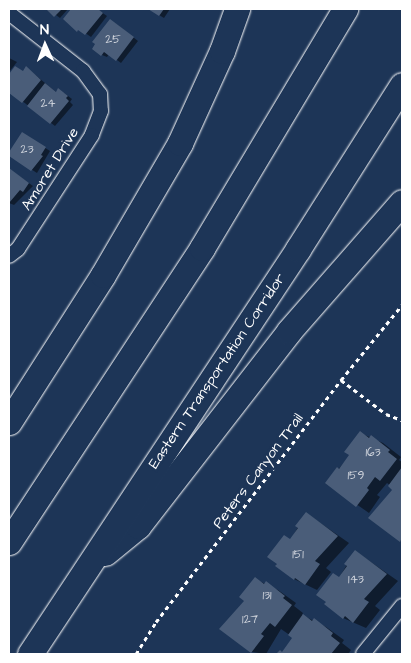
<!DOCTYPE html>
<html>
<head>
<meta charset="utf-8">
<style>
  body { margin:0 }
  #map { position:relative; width:411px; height:663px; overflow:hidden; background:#1d3557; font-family:"Architects Daughter",sans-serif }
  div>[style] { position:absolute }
  .shadow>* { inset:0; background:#0007 }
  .building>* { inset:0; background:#4a5d79 }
  .path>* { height:3px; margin-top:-1.5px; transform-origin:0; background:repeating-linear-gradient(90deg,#fff 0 4px,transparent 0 8px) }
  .roads { filter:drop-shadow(0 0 1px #fff) drop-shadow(0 0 1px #fff) }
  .street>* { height:14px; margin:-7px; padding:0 7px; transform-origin:7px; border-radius:7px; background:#1d3557 }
  .highway>* { height:25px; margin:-12.5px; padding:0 12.5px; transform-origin:12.5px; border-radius:12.5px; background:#1d3557 }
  span { translate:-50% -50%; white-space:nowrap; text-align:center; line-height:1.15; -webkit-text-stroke:5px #1d3557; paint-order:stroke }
  .number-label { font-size:12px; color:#d2d6de }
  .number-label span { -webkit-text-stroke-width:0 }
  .street-label { font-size:15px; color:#fff }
  .frame { position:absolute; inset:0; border:10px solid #fff; pointer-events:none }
  .north { position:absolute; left:20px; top:20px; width:50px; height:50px; -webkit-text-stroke:4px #1d3557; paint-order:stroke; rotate:358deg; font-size:14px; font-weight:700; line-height:20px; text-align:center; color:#fff }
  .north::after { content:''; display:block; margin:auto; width:18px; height:22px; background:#fff; clip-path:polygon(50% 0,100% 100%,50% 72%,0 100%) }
</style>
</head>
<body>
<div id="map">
  <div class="shadow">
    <div style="clip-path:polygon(48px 9px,68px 9px,60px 18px)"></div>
    <div style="clip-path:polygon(72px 9px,97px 9px,107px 16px,91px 37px,65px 19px)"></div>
    <div style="clip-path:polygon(149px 9px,170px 9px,164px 18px)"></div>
    <div style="clip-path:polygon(115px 23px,138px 41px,121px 63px,109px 54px,107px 57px,102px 55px)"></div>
    <div style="clip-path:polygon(9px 58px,17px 62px,9px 72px)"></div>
    <div style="clip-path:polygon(16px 67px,24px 73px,27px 68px,57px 93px,64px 93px,72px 99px,70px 102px,73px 105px,55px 126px,9px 91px,9px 76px)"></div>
    <div style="clip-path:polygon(23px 134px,50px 151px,37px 173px,9px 155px)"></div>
    <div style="clip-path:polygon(9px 169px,33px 186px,14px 205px,9px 203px)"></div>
    <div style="clip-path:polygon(360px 433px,383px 443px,401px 457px,399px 460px,402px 462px,402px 542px,370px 517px,394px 490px,390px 485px,387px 483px,377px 495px,380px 497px,369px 513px,326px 483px,351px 455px)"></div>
    <div style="clip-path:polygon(306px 513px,349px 543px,326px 568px,331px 572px,317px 590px,294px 579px,276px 566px)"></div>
    <div style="clip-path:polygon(355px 551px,398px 581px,375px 606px,380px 610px,366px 628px,343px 618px,339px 578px)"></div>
    <div style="clip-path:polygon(255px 579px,278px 590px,296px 603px,294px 606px,303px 613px,302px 615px,326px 627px,344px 640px,342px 643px,351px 650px,348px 654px,278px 654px,280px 652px,283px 653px,294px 638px,281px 629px,266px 654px,252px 652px,246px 601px)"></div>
  </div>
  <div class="building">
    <div style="clip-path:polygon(46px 9px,62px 9px,54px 17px)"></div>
    <div style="clip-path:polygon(71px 9px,98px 9px,103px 13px,85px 35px,78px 30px,77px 32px,63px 19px)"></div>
    <div style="clip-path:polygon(148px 9px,164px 9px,159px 16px)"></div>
    <div style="clip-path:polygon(110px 19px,134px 37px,116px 61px,104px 52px,101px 56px,92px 49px,95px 44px,92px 42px)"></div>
    <div style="clip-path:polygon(15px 66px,23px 71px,26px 66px,41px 80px,22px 103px,9px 93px,9px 74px)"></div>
    <div style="clip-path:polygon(45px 83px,56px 92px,58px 88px,68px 96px,66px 98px,69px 101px,50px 124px,27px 106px)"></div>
    <div style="clip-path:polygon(22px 132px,46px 147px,41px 155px,43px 156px,31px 171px,9px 156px,9px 152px)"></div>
    <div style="clip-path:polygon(9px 168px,29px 183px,23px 192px,20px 190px,9px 203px)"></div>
    <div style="clip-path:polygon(360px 431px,369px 438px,371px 435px,390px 450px,388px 452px,397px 459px,380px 481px,375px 477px,367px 488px,369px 490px,356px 507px,325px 483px,337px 467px,339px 469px,349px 455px,344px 452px)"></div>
    <div style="clip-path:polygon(402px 467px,402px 538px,400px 542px,368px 518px,392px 490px,388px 486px)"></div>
    <div style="clip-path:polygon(306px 512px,338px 536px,315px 561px,320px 564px,305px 585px,295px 578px,294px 580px,275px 566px,277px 564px,267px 557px,284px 535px,290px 539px,298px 528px,295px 526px)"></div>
    <div style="clip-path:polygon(355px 550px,387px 574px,364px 599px,369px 602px,353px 623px,345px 616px,343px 619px,324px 604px,326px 602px,316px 595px,333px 573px,339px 577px,347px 566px,344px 564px)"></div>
    <div style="clip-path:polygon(255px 577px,264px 584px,266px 581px,285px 596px,283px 598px,292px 605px,275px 627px,270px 623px,261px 634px,264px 636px,251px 653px,219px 629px,244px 601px,239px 597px)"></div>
    <div style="clip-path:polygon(303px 614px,312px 621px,314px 618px,333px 633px,331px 636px,340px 643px,331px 654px,276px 654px,280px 650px,282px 652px,292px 638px,288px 635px)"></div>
  </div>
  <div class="path">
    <div style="left:341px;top:380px;width:56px;rotate:37.1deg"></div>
    <div style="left:386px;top:414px;width:17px;rotate:21deg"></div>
    <div style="left:136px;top:654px;width:38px;rotate:-58deg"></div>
    <div style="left:156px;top:622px;width:305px;rotate:-52.6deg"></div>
    <div style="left:341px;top:380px;width:97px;rotate:-50.9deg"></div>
  </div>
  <div class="roads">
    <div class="street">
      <div style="left:9px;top:13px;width:94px;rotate:38.1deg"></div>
      <div style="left:83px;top:71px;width:29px;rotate:54deg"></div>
      <div style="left:100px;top:94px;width:17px;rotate:87deg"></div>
      <div style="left:101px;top:111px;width:26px;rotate:111deg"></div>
      <div style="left:92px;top:135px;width:136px;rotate:123deg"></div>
      <div style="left:18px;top:249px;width:11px;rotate:142deg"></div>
      <div style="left:363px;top:654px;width:62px;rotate:-50.9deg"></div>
    </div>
    <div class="highway">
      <div style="left:9px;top:422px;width:174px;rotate:-57.4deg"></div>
      <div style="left:103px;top:275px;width:153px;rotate:-59.7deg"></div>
      <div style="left:180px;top:143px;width:101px;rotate:-65.5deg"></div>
      <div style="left:222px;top:51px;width:45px;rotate:-70.3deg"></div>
      <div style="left:9px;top:542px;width:352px;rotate:-56.7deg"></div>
      <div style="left:202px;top:248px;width:279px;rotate:-59.1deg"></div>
      <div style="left:105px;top:553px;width:43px;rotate:-39.3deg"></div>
      <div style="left:138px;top:526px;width:247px;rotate:-52.2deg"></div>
      <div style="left:289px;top:331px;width:171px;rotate:-48.8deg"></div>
      <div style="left:30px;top:654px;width:486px;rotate:-56.5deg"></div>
      <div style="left:298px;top:249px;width:194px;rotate:-57.6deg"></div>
    </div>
  </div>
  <div class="number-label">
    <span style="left:113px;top:40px">25</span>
    <span style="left:48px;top:104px">24</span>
    <span style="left:27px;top:150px">23</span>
    <span style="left:373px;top:453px">163</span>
    <span style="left:356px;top:476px">159</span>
    <span style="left:298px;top:555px">151</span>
    <span style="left:356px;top:580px">143</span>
    <span style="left:267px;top:596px">131</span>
    <span style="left:250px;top:620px">127</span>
  </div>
  <div class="street-label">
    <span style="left:50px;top:169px;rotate:-58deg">Amoret Drive</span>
    <span style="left:217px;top:371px;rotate:-56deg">Eastern Transportation Corridor</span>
    <span style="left:258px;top:471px;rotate:-53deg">Peters Canyon Trail</span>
  </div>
  <div class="frame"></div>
  <div class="north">N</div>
</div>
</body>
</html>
